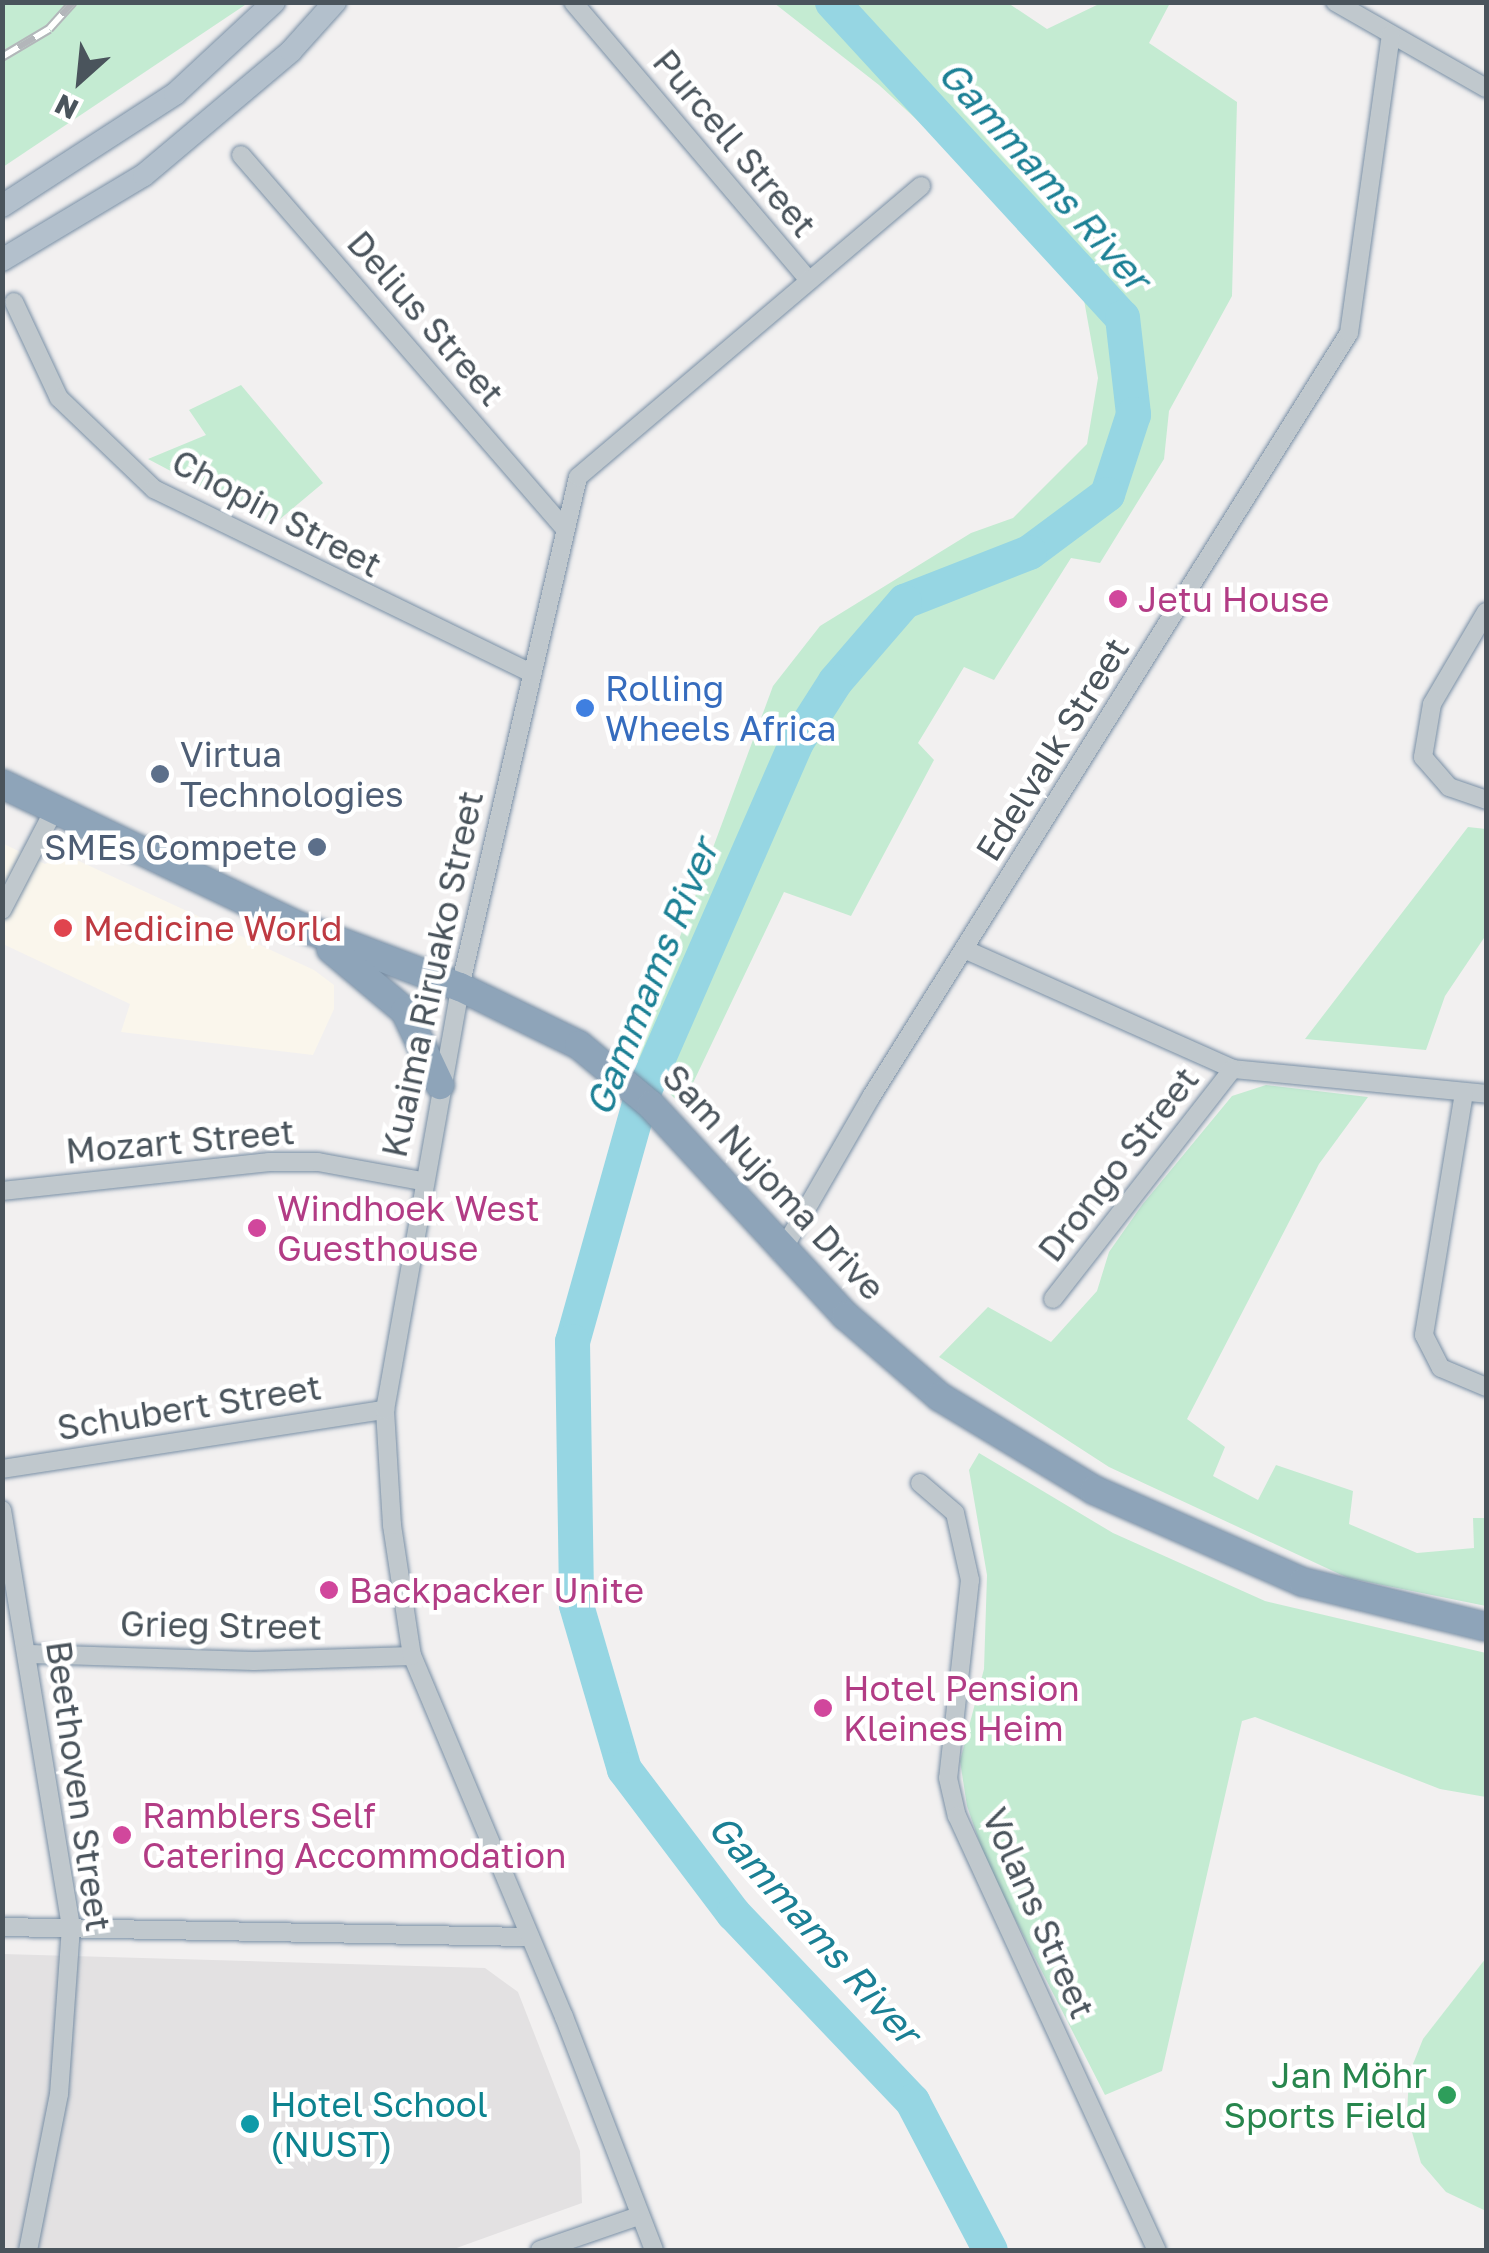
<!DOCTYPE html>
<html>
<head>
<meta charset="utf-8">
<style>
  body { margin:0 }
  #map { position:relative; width:1489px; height:2253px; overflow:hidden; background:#f2f0f0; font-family:"Golos Text",sans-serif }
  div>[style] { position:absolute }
  .commercial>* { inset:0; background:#faf6ec }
  .education>* { inset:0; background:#e3e1e2 }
  .green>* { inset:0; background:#c4ebd2 }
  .river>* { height:35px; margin:-17.5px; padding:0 17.5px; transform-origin:17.5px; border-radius:17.5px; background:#96d6e3 }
  .roads { filter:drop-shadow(0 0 2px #798fa5) drop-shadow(0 0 2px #798fa5) }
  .minor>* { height:18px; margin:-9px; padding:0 9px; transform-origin:9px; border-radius:9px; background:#c0c8cd }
  .major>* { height:22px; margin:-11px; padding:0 11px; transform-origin:11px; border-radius:11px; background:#b3c0cc }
  .highway>* { height:28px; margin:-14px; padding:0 14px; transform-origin:14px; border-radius:14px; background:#8ea4b9 }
  .rail>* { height:10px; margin-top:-5px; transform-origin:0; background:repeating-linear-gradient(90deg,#fff 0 19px,#b3b6ba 0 38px); box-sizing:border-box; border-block:2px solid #b3b6ba }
  .dots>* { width:28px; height:28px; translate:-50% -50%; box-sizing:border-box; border:5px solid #fff; border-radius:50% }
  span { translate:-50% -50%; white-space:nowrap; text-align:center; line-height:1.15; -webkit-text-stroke:9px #fff; paint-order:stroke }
  .street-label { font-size:35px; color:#4a545c }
  .hotel-label { font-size:35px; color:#b23c85 }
  .left { translate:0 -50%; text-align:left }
  .shop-label { font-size:35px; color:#366cbe }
  .service-label { font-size:35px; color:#4e5e75 }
  .right { translate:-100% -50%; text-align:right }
  .health-label { font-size:35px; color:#be3a42 }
  .leisure-label { font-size:35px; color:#27864d }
  .culture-label { font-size:35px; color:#0d838f }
  .water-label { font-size:38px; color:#1b8095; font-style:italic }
  .frame { position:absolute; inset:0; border:5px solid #4a545c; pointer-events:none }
  .north { position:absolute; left:30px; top:30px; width:100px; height:100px; -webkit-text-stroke:8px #fff; paint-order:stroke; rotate:207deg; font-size:28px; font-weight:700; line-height:40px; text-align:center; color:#4a545c }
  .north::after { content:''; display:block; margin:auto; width:35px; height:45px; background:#4a545c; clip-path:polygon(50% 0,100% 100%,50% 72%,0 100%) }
</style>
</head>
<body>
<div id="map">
  <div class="commercial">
    <div style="clip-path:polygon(2px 843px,45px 864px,66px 855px,314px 970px,334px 985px,334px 1009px,313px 1055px,121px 1032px,130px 1004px,3px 944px)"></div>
  </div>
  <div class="education">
    <div style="clip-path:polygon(3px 1954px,485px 1968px,518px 1992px,580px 2151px,582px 2203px,451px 2250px,3px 2250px)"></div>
  </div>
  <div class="green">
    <div style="clip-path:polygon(3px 2px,248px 2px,248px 3px,3px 167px)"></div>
    <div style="clip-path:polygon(774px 3px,1008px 3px,1047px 29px,1101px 3px,1170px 3px,1149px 43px,1237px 102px,1232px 296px,1169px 411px,1164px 459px,1100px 563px,1071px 558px,994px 680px,964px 667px,918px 743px,934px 760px,851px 916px,784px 892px,682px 1106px,635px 1058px,773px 686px,820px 626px,971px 533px,1013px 518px,1087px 444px,1098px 378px,1084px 300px,965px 164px,879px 85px)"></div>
    <div style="clip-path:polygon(241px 385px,323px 483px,273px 525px,148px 459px,206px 435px,189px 410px)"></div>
    <div style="clip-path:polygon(1468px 827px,1486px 829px,1486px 935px,1445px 996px,1426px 1050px,1305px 1039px)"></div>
    <div style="clip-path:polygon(1266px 1085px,1368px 1097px,1319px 1164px,1187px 1419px,1225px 1447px,1213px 1476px,1258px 1500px,1276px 1465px,1353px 1491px,1349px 1524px,1417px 1553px,1474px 1548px,1473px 1518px,1486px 1518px,1486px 1606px,1348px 1578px,1109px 1467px,939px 1357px,988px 1307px,1051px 1342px,1097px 1291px,1109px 1252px,1142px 1205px,1232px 1096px)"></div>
    <div style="clip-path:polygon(979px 1453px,1113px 1533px,1265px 1601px,1486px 1653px,1486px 1797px,1440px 1789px,1255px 1717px,1242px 1721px,1162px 2071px,1105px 2095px,987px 1864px,967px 1806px,960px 1761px,984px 1669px,987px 1575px,969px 1470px)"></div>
    <div style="clip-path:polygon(1486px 1958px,1486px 2211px,1446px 2192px,1421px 2163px,1407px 2115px,1409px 2074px,1423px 2039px)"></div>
  </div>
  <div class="river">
    <div style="left:832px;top:2px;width:428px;rotate:47.4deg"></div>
    <div style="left:1122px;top:317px;width:98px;rotate:83.5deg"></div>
    <div style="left:1133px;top:414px;width:84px;rotate:108deg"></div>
    <div style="left:1107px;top:494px;width:97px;rotate:143.4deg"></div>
    <div style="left:1029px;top:552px;width:134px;rotate:158.6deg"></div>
    <div style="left:904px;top:601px;width:106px;rotate:130.8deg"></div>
    <div style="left:835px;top:681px;width:72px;rotate:122.6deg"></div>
    <div style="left:796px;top:742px;width:386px;rotate:113.6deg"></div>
    <div style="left:641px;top:1096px;width:255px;rotate:105.7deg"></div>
    <div style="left:572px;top:1341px;width:264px;rotate:89.1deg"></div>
    <div style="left:576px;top:1605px;width:171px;rotate:73.7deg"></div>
    <div style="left:624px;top:1769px;width:181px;rotate:52.9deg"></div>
    <div style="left:733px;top:1913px;width:260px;rotate:46.4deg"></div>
    <div style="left:912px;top:2101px;width:168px;rotate:62.4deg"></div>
  </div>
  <div class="roads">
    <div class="minor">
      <div style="left:573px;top:2px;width:365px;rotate:49.7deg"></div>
      <div style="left:1335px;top:2px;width:174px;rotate:29.7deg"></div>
      <div style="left:241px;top:155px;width:490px;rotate:49.1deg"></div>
      <div style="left:14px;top:302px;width:106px;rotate:64.9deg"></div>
      <div style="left:59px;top:398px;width:132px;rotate:43.8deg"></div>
      <div style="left:154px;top:489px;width:417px;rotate:26deg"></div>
      <div style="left:1486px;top:612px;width:107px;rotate:120.4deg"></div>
      <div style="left:1432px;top:704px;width:54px;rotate:99.6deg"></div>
      <div style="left:1423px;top:757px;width:40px;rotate:49deg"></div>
      <div style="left:1449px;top:787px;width:39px;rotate:19deg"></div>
      <div style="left:2px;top:910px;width:113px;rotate:-62.5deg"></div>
      <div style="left:966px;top:950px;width:292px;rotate:24deg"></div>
      <div style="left:1233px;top:1069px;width:254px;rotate:5.6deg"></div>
      <div style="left:1464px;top:1093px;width:245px;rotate:99.4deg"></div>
      <div style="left:1424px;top:1335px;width:37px;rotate:63deg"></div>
      <div style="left:1441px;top:1368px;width:49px;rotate:22.9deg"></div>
      <div style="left:2px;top:1191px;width:269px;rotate:-6.2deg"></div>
      <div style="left:269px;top:1162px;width:49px"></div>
      <div style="left:318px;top:1162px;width:106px;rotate:10.4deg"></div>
      <div style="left:781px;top:1253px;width:180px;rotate:-60deg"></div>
      <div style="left:871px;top:1097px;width:901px;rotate:-57.97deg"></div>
      <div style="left:1349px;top:333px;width:301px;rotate:-82deg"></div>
      <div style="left:1053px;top:1299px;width:292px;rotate:-52deg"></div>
      <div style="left:2px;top:1469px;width:388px;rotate:-8.8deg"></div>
      <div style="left:920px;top:1483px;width:46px;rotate:40.6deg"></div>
      <div style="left:955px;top:1513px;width:69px;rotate:77.4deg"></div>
      <div style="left:970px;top:1580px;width:199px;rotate:96.3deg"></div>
      <div style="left:948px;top:1778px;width:39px;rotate:77deg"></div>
      <div style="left:957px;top:1816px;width:478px;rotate:65.3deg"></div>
      <div style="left:2px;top:1510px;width:423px;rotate:80.6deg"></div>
      <div style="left:71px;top:1927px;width:167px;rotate:94.1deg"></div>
      <div style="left:59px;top:2094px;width:159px;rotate:101.2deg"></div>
      <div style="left:29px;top:1654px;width:225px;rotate:1.8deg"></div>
      <div style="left:254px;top:1661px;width:158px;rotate:-1.8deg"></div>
      <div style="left:2px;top:1927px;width:528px;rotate:1.09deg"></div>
      <div style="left:540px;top:2250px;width:105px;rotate:-19deg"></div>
      <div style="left:654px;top:2250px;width:250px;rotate:-111.1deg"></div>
      <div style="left:564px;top:2017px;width:392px;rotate:-112.8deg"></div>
      <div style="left:412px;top:1656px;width:133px;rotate:-98.7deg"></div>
      <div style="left:392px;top:1525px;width:115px;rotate:-93.5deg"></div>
      <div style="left:385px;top:1410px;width:430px;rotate:-79.9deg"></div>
      <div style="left:460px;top:987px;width:523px;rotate:-76.97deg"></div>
      <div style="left:578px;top:477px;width:450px;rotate:-40.3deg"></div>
    </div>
    <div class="major">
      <div style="left:2px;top:206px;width:206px;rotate:-32.9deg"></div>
      <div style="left:175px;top:94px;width:135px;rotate:-42.9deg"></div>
      <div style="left:2px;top:260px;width:165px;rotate:-30.9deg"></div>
      <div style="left:144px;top:175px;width:192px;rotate:-40.1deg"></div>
      <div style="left:291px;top:51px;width:66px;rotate:-48.1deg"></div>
    </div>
    <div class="highway">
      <div style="left:2px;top:784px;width:329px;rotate:25.6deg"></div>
      <div style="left:299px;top:926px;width:172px;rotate:20.8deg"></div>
      <div style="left:460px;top:987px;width:132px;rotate:26deg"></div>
      <div style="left:579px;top:1045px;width:94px;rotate:39.8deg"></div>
      <div style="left:651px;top:1105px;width:287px;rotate:47.3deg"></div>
      <div style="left:846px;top:1316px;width:124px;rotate:40.8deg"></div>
      <div style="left:940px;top:1397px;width:180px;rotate:31.1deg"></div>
      <div style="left:1094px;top:1490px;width:228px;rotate:23.8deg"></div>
      <div style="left:1303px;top:1582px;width:188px;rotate:13.8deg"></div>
      <div style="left:331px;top:949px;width:97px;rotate:40deg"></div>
      <div style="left:405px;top:1011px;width:82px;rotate:64.7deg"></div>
    </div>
  </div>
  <div class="rail">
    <div style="left:2px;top:57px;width:55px;rotate:-30.8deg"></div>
    <div style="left:49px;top:29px;width:36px;rotate:-48deg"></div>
  </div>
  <div class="dots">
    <div style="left:1118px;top:599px;background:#d1479c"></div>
    <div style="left:585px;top:708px;background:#3f7fe0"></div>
    <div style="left:160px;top:774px;background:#5c6f8a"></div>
    <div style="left:317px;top:847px;background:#5c6f8a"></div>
    <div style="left:63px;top:928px;background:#e0444e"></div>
    <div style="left:257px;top:1228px;background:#d1479c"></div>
    <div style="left:329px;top:1590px;background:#d1479c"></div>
    <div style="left:823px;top:1708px;background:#d1479c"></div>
    <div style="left:122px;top:1835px;background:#d1479c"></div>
    <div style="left:1447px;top:2095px;background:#2e9e5b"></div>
    <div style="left:250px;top:2124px;background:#0f9aa8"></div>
  </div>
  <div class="street-label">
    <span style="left:735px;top:143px;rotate:50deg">Purcell Street</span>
    <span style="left:426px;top:318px;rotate:49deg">Delius Street</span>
    <span style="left:277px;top:513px;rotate:28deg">Chopin Street</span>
    <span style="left:1052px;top:749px;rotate:-58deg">Edelvalk Street</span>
    <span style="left:432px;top:974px;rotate:-78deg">Kuaima Riruako Street</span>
    <span style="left:180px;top:1141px;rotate:-5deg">Mozart Street</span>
    <span style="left:1118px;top:1164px;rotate:-52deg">Drongo Street</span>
    <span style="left:774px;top:1182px;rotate:47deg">Sam Nujoma Drive</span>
    <span style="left:189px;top:1407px;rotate:-9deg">Schubert Street</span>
    <span style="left:221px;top:1625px;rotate:1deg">Grieg Street</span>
    <span style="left:79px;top:1786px;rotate:82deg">Beethoven Street</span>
    <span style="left:1039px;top:1913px;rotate:66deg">Volans Street</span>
  </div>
  <div class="hotel-label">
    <span class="left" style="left:1138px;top:599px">Jetu House</span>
    <span class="left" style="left:277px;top:1228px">Windhoek West<br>Guesthouse</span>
    <span class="left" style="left:349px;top:1590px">Backpacker Unite</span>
    <span class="left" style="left:843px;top:1708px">Hotel Pension<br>Kleines Heim</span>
    <span class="left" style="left:142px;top:1835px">Ramblers Self<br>Catering Accommodation</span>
  </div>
  <div class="shop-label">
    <span class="left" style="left:605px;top:708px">Rolling<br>Wheels Africa</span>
  </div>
  <div class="service-label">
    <span class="left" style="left:180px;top:774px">Virtua<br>Technologies</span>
    <span class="right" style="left:297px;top:847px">SMEs Compete</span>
  </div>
  <div class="health-label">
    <span class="left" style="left:83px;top:928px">Medicine World</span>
  </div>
  <div class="leisure-label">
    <span class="right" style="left:1427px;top:2095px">Jan Möhr<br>Sports Field</span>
  </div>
  <div class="culture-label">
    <span class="left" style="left:270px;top:2124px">Hotel School<br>(NUST)</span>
  </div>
  <div class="water-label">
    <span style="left:1045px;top:175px;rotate:48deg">Gammams River</span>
    <span style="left:651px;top:977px;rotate:-68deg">Gammams River</span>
    <span style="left:815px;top:1929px;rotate:48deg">Gammams River</span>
  </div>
  <div class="frame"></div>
  <div class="north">N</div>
</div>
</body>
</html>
